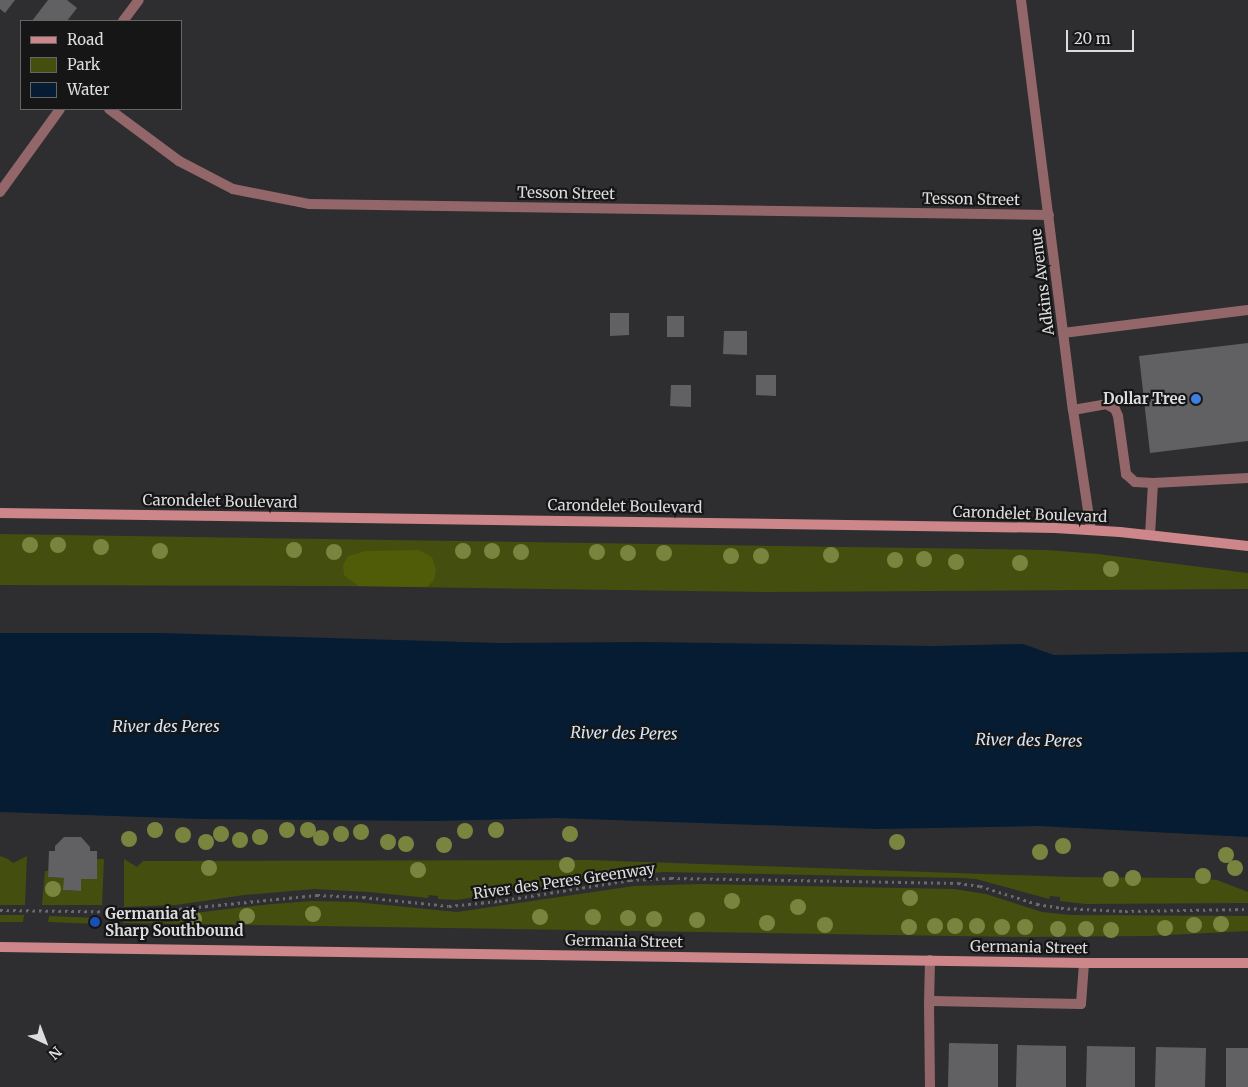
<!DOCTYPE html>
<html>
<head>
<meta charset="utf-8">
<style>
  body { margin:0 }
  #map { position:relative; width:1248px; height:1087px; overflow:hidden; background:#2e2e31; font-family:Merriweather,serif }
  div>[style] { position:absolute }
  .green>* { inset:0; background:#444e0e }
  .forest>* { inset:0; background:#505c07 }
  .water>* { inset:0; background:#061c32 }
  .building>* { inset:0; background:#616164 }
  .path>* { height:3px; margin-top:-1.5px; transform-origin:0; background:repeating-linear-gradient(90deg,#6a6a6d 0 2.5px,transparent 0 6.5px) }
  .lane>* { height:10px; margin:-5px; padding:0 5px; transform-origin:5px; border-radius:5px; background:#936769 }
  .street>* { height:10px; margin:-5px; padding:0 5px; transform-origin:5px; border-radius:5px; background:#936769 }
  .secondary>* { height:10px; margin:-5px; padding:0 5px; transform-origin:5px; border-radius:5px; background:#cd878a }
  .trees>* { width:16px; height:16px; margin:-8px; border-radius:50%; background:#79853e }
  .dots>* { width:14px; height:14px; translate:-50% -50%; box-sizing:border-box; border:2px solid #161617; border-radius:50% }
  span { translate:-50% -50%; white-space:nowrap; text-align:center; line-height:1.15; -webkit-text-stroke:4.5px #161617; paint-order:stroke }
  .street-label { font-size:15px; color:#dddddf }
  .poi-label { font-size:15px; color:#dddddf; font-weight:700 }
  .right { translate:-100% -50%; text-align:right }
  .left { translate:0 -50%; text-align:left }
  .water-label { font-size:16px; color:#d4e6f8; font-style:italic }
  .legend { position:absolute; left:20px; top:20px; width:162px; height:90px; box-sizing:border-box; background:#161617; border:1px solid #666667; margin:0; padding:6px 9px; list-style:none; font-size:15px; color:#dddddf }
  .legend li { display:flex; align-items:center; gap:10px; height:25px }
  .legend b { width:25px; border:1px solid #666667 }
  .north { position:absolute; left:20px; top:1017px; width:50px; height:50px; -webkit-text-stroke:4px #161617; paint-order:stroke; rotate:137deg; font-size:14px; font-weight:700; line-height:20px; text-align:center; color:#dddddf }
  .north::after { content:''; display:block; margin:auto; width:18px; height:22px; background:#dddddf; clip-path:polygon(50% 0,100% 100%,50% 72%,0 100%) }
  .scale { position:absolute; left:1066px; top:30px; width:68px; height:22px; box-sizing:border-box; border:2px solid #dddddf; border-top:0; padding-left:6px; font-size:15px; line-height:18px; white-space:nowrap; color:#dddddf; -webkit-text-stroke:4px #161617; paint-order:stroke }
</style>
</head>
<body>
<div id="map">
  <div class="green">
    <div style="clip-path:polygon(0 534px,1048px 550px,1098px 554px,1248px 573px,1248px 589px,770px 592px,336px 586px,0 585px)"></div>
    <div style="clip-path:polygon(0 856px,8px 859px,13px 863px,27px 856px,25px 905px,0 905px)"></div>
    <div style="clip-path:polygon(97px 859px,104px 859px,102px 905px,42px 905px,45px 871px,48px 871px,48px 877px,64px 878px,64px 890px,81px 891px,81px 879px,97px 879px)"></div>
    <div style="clip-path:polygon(124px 859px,137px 867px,143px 861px,590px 860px,1071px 877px,1195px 878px,1217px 880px,1248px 892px,1248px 903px,1086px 904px,1060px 901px,1060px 897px,1050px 896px,1049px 899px,976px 879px,962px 878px,663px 872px,617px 876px,457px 900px,438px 899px,438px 896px,429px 895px,428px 898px,369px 892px,314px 889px,244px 895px,176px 905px,124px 907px)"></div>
    <div style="clip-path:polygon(701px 884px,954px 889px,986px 894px,1042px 912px,1071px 915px,1248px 916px,1248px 931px,1148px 936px,1026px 937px,123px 923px,123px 917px,159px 917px,272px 904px,313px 901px,355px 902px,457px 912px,634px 886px)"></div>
    <div style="clip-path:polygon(0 915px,24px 915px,23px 922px,0 922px)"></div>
    <div style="clip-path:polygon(49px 916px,97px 918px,98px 924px,48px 922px)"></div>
  </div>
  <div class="forest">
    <div style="clip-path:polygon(419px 550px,432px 557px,436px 570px,434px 580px,427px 587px,358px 586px,344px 575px,343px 565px,348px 556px,365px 551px)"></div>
  </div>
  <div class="water">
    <div style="clip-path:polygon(0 633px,160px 633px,498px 643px,645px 642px,934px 646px,1023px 644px,1054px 655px,1248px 652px,1248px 837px,1039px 826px,877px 829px,555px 818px,436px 821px,200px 819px,0 812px)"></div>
  </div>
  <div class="building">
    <div style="clip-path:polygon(0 0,15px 0,5px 13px,0 9px)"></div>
    <div style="clip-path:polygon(48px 0,67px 0,77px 8px,67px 21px,32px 21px)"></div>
    <div style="clip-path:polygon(610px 313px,629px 313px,629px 335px,610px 336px)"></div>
    <div style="clip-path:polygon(667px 316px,684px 316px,684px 337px,667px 337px)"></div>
    <div style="clip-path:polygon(724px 331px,747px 331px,747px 355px,723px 354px)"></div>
    <div style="clip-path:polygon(1248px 343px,1248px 441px,1150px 453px,1139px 356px)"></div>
    <div style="clip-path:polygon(756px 375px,776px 375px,776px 396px,756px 395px)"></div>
    <div style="clip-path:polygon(671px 385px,691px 385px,691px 407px,670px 406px)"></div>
    <div style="clip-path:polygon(64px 837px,81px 837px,90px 847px,90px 851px,97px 851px,97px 879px,81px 879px,81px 891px,63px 890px,64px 878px,48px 877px,49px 851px,55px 851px,55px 846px)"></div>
    <div style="clip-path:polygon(949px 1043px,998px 1044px,998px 1087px,948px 1087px)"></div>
    <div style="clip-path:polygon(1017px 1045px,1066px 1046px,1066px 1087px,1016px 1087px)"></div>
    <div style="clip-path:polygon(1087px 1046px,1135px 1047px,1135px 1087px,1086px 1087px)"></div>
    <div style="clip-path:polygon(1156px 1047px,1206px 1048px,1205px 1087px,1155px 1087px)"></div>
    <div style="clip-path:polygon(1226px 1048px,1248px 1048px,1248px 1087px,1226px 1087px)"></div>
  </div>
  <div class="path">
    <div style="left:0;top:910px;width:147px;rotate:0.8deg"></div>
    <div style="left:147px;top:912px;width:171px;rotate:-5.7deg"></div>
    <div style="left:317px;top:895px;width:46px;rotate:2.5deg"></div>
    <div style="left:363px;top:897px;width:86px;rotate:6deg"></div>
    <div style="left:449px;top:906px;width:50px;rotate:-5.7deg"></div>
    <div style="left:499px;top:901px;width:133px;rotate:-9.1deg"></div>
    <div style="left:630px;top:880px;width:41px;rotate:-2.8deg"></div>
    <div style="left:671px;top:878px;width:287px;rotate:1deg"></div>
    <div style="left:958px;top:883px;width:22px;rotate:8deg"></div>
    <div style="left:980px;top:886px;width:60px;rotate:17.5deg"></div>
    <div style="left:1037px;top:904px;width:24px;rotate:9deg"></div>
    <div style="left:1061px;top:908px;width:64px;rotate:2.7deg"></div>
    <div style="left:1125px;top:911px;width:123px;rotate:-0.9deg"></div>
  </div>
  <div class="lane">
    <div style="left:1063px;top:333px;width:186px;rotate:-7.1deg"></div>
    <div style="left:1073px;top:410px;width:34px;rotate:-10deg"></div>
    <div style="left:1106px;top:404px;width:10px;rotate:29deg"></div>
    <div style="left:1115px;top:409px;width:8px;rotate:67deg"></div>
    <div style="left:1118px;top:416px;width:59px;rotate:82.1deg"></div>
    <div style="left:1126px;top:474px;width:12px;rotate:42deg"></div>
    <div style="left:1135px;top:482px;width:18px;rotate:3deg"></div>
    <div style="left:1153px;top:483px;width:95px;rotate:-3deg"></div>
    <div style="left:1150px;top:535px;width:52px;rotate:-86.7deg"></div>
    <div style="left:929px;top:1004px;width:44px;rotate:-88.7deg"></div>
    <div style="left:930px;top:1087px;width:83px;rotate:-90.7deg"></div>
    <div style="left:929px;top:1004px;width:5px;rotate:-37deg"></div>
    <div style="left:933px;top:1001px;width:148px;rotate:1.2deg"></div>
    <div style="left:1081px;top:1004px;width:41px;rotate:-85.8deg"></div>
  </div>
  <div class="street">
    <div style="left:1021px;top:0;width:413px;rotate:82.8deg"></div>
    <div style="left:1073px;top:410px;width:121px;rotate:81.5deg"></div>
    <div style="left:123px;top:21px;width:26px;rotate:-53deg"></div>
    <div style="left:109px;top:109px;width:87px;rotate:36.6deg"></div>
    <div style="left:179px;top:161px;width:61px;rotate:27.4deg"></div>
    <div style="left:233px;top:189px;width:77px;rotate:11.2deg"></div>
    <div style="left:309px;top:204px;width:740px;rotate:0.85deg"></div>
    <div style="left:0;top:192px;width:102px;rotate:-54.1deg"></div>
  </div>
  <div class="secondary">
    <div style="left:0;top:513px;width:1055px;rotate:0.81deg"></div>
    <div style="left:1055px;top:528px;width:65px;rotate:3.5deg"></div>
    <div style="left:1120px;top:532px;width:129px;rotate:6.2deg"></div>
    <div style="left:0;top:947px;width:1084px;rotate:0.85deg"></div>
    <div style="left:1084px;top:963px;width:164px"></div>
  </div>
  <div class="trees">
    <div style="left:30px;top:545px"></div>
    <div style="left:58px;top:545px"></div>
    <div style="left:101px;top:547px"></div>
    <div style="left:294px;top:550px"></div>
    <div style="left:160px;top:551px"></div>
    <div style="left:463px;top:551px"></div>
    <div style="left:492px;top:551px"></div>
    <div style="left:334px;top:552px"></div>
    <div style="left:521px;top:552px"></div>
    <div style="left:597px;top:552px"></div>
    <div style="left:628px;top:553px"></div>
    <div style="left:664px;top:553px"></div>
    <div style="left:831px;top:555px"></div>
    <div style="left:731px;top:556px"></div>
    <div style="left:761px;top:556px"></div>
    <div style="left:924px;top:559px"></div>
    <div style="left:895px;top:560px"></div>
    <div style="left:956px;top:562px"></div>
    <div style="left:1020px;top:563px"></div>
    <div style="left:1111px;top:569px"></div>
    <div style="left:155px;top:830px"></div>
    <div style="left:287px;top:830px"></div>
    <div style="left:308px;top:830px"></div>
    <div style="left:496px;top:830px"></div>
    <div style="left:465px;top:831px"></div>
    <div style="left:361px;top:832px"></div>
    <div style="left:221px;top:834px"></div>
    <div style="left:341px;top:834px"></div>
    <div style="left:570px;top:834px"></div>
    <div style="left:183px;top:835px"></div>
    <div style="left:260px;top:837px"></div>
    <div style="left:321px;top:838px"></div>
    <div style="left:129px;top:839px"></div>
    <div style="left:240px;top:840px"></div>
    <div style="left:206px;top:842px"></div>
    <div style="left:388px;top:842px"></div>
    <div style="left:897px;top:842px"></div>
    <div style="left:406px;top:844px"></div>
    <div style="left:444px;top:845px"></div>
    <div style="left:1063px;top:846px"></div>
    <div style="left:1040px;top:852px"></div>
    <div style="left:1226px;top:855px"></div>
    <div style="left:567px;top:865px"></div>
    <div style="left:209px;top:868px"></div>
    <div style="left:1235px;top:868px"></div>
    <div style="left:418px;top:870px"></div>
    <div style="left:1203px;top:876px"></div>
    <div style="left:1133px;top:878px"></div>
    <div style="left:1111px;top:879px"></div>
    <div style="left:53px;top:889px"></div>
    <div style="left:910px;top:898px"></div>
    <div style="left:732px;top:901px"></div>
    <div style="left:798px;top:907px"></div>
    <div style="left:313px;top:914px"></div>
    <div style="left:247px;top:916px"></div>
    <div style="left:540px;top:917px"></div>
    <div style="left:593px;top:917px"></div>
    <div style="left:628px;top:918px"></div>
    <div style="left:194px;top:919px"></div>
    <div style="left:654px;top:919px"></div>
    <div style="left:697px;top:920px"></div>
    <div style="left:767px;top:923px"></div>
    <div style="left:1221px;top:924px"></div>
    <div style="left:825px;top:925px"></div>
    <div style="left:1194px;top:925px"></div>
    <div style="left:935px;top:926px"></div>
    <div style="left:955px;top:926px"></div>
    <div style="left:977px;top:926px"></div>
    <div style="left:909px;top:927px"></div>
    <div style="left:1002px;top:927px"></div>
    <div style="left:1025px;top:927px"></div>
    <div style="left:1165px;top:928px"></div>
    <div style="left:1058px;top:929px"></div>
    <div style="left:1086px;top:929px"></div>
    <div style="left:1111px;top:930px"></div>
  </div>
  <div class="dots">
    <div style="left:1196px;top:399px;background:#3f7fe0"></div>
    <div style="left:95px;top:922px;background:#1a4fb4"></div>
  </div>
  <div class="street-label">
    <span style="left:566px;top:193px;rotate:1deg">Tesson Street</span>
    <span style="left:971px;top:199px;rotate:1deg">Tesson Street</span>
    <span style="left:1042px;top:282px;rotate:-97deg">Adkins Avenue</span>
    <span style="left:220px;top:501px;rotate:1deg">Carondelet Boulevard</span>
    <span style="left:625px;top:506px;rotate:1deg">Carondelet Boulevard</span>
    <span style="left:1030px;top:514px;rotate:2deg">Carondelet Boulevard</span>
    <span style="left:564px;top:881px;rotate:-8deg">River des Peres Greenway</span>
    <span style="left:624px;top:941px;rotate:1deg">Germania Street</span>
    <span style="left:1029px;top:947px;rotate:1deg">Germania Street</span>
  </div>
  <div class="poi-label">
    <span class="right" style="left:1186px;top:399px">Dollar Tree</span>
    <span class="left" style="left:105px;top:922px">Germania at<br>Sharp Southbound</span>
  </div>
  <div class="water-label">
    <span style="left:166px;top:726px">River des Peres</span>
    <span style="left:624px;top:733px;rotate:1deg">River des Peres</span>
    <span style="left:1029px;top:740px;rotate:1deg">River des Peres</span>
  </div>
  <ul class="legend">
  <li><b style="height:6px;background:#cd878a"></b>Road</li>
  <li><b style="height:14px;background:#444e0e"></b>Park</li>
  <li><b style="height:14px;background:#061c32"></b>Water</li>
  </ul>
  <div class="north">N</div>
  <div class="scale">20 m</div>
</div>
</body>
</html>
